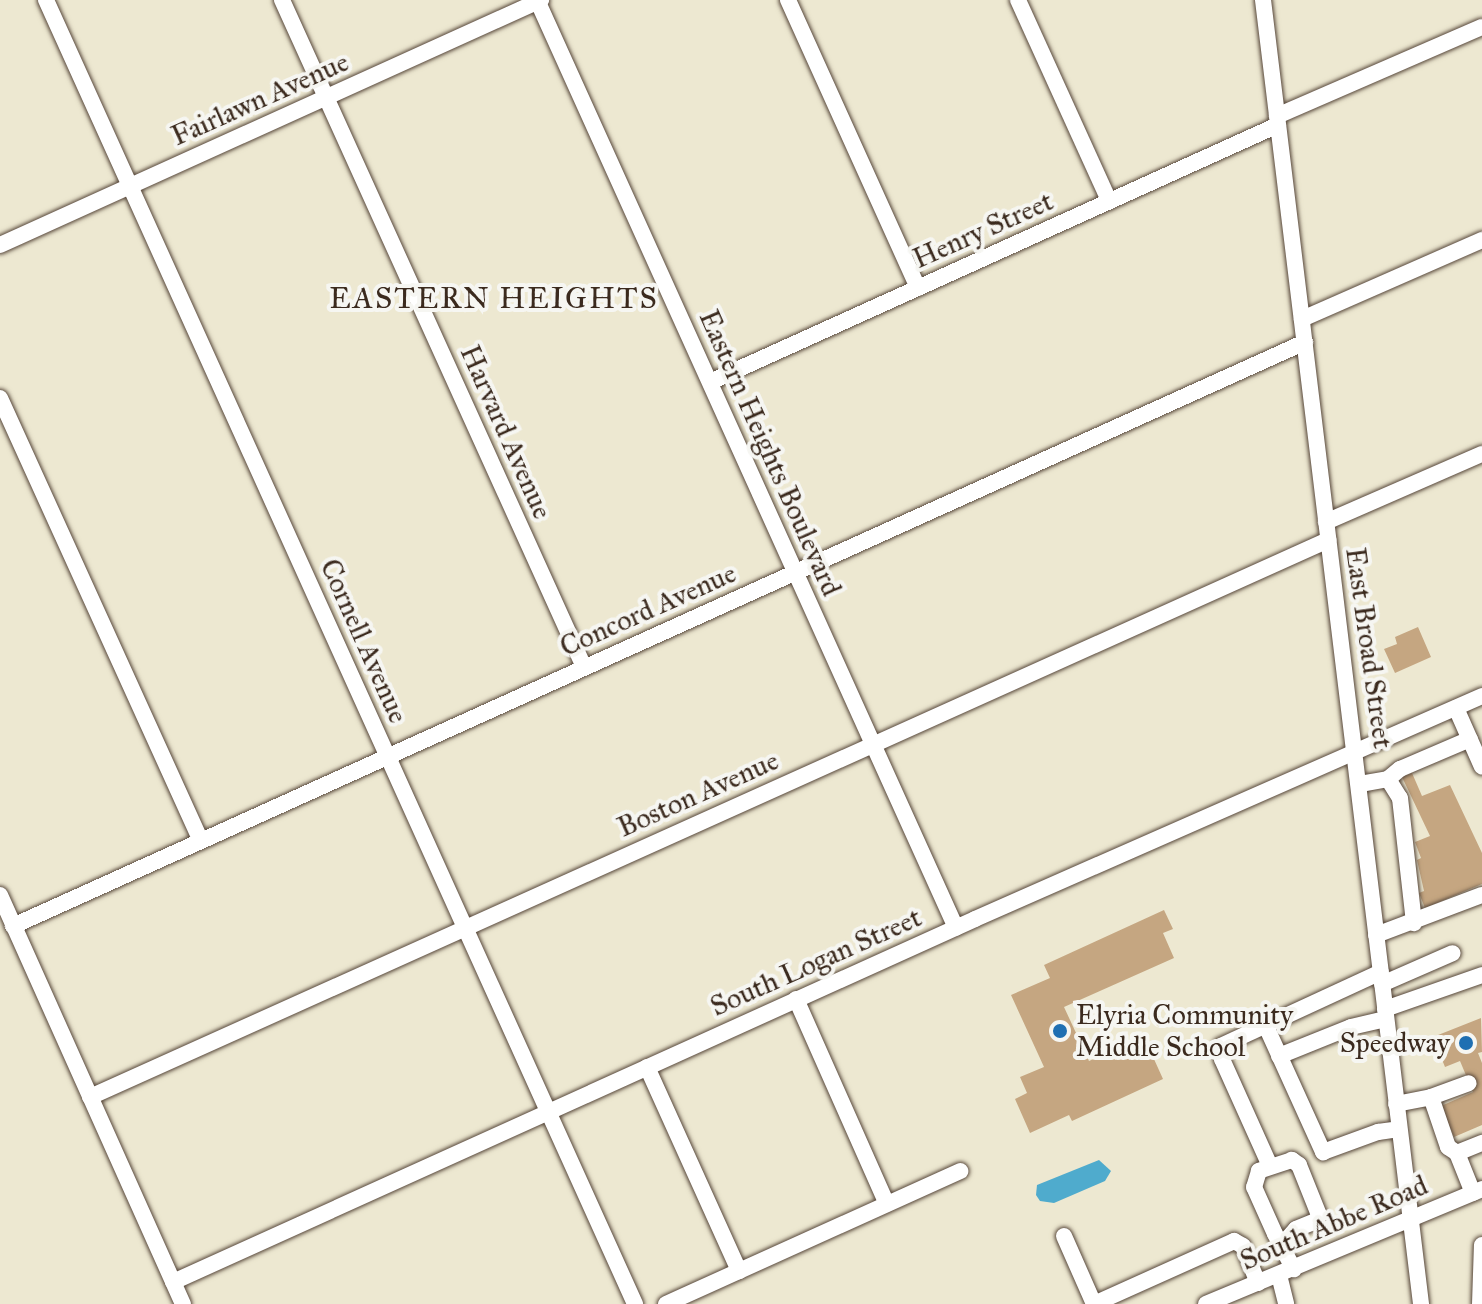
<!DOCTYPE html>
<html>
<head>
<meta charset="utf-8">
<style>
  body { margin:0 }
  #map { position:relative; width:1482px; height:1304px; overflow:hidden; background:#ede8d1; font-family:"IM FELL Great Primer",serif }
  div>[style] { position:absolute }
  .water>* { inset:0; background:#4fabcd }
  .building>* { inset:0; background:#c5a681 }
  .roads { filter:drop-shadow(0 0 2px #564639) drop-shadow(0 0 2px #564639) }
  .minor>* { height:16px; margin:-8px; padding:0 8px; transform-origin:8px; border-radius:8px; background:#fff }
  .dots>* { width:22px; height:22px; translate:-50% -50%; box-sizing:border-box; border:4px solid #f6f6f2; border-radius:50% }
  span { translate:-50% -50%; white-space:nowrap; text-align:center; line-height:1.15; -webkit-text-stroke:8px #f6f6f2; paint-order:stroke }
  .street-label { font-size:28px; color:#3b2a1e }
  .poi-label { font-size:28px; color:#3b2a1e }
  .left { translate:0 -50%; text-align:left }
  .right { translate:-100% -50%; text-align:right }
  .neighbourhood-label { font-size:30px; color:#3b2a1e; letter-spacing:2px }
</style>
</head>
<body>
<div id="map">
  <div class="water">
    <div style="clip-path:polygon(1099px 1160px,1111px 1171px,1105px 1181px,1054px 1203px,1040px 1201px,1036px 1195px,1037px 1185px)"></div>
  </div>
  <div class="building">
    <div style="clip-path:polygon(1418px 627px,1431px 657px,1395px 673px,1384px 649px,1397px 644px,1395px 637px)"></div>
    <div style="clip-path:polygon(1412px 773px,1422px 796px,1450px 785px,1482px 853px,1482px 884px,1425px 908px,1419px 893px,1424px 891px,1417px 860px,1421px 858px,1415px 842px,1430px 836px,1402px 777px)"></div>
    <div style="clip-path:polygon(1164px 910px,1173px 929px,1163px 933px,1174px 958px,1064px 1007px,1089px 1061px,1144px 1037px,1163px 1079px,1072px 1121px,1069px 1115px,1030px 1133px,1015px 1099px,1027px 1093px,1020px 1077px,1044px 1067px,1011px 995px,1050px 978px,1044px 965px)"></div>
    <div style="clip-path:polygon(1481px 1018px,1482px 1052px,1478px 1053px,1482px 1063px,1482px 1125px,1454px 1137px,1441px 1106px,1473px 1092px,1460px 1061px,1445px 1067px,1433px 1037px)"></div>
  </div>
  <div class="roads">
    <div class="minor">
      <div style="left:46px;top:0;width:1431px;rotate:65.69deg"></div>
      <div style="left:282px;top:0;width:732px;rotate:65.64deg"></div>
      <div style="left:537px;top:0;width:1018px;rotate:65.7deg"></div>
      <div style="left:788px;top:0;width:316px;rotate:65.7deg"></div>
      <div style="left:1018px;top:0;width:221px;rotate:65.6deg"></div>
      <div style="left:1263px;top:0;width:1314px;rotate:83.09deg"></div>
      <div style="left:1277px;top:116px;width:223px;rotate:-23.5deg"></div>
      <div style="left:0;top:245px;width:594px;rotate:-24.36deg"></div>
      <div style="left:1302px;top:319px;width:197px;rotate:-23.7deg"></div>
      <div style="left:710px;top:382px;width:623px;rotate:-24.35deg"></div>
      <div style="left:0;top:398px;width:486px;rotate:65.6deg"></div>
      <div style="left:1326px;top:522px;width:170px;rotate:-23.6deg"></div>
      <div style="left:1456px;top:708px;width:64px;rotate:66.2deg"></div>
      <div style="left:1388px;top:779px;width:22px;rotate:58deg"></div>
      <div style="left:1400px;top:798px;width:126px;rotate:83.6deg"></div>
      <div style="left:1360px;top:784px;width:28px;rotate:-10deg"></div>
      <div style="left:1388px;top:779px;width:16px;rotate:-40deg"></div>
      <div style="left:1400px;top:769px;width:76px;rotate:-23.2deg"></div>
      <div style="left:0;top:895px;width:448px;rotate:65.9deg"></div>
      <div style="left:13px;top:926px;width:1418px;rotate:-24.32deg"></div>
      <div style="left:1376px;top:935px;width:113px;rotate:-20.7deg"></div>
      <div style="left:1382px;top:984px;width:77px;rotate:-23.6deg"></div>
      <div style="left:796px;top:999px;width:224px;rotate:66.1deg"></div>
      <div style="left:1385px;top:1009px;width:103px;rotate:-19.3deg"></div>
      <div style="left:1265px;top:1024px;width:141px;rotate:65.6deg"></div>
      <div style="left:1323px;top:1152px;width:59px;rotate:-20deg"></div>
      <div style="left:1378px;top:1132px;width:21px;rotate:-8deg"></div>
      <div style="left:1279px;top:1056px;width:78px;rotate:-21.9deg"></div>
      <div style="left:1351px;top:1027px;width:36px;rotate:-13deg"></div>
      <div style="left:647px;top:1067px;width:224px;rotate:65.7deg"></div>
      <div style="left:90px;top:1097px;width:1358px;rotate:-24.22deg"></div>
      <div style="left:1431px;top:1097px;width:40px;rotate:-20.2deg"></div>
      <div style="left:1396px;top:1104px;width:36px;rotate:-11deg"></div>
      <div style="left:1431px;top:1097px;width:53px;rotate:71.2deg"></div>
      <div style="left:1448px;top:1147px;width:11px;rotate:34deg"></div>
      <div style="left:1457px;top:1153px;width:27px;rotate:-22deg"></div>
      <div style="left:1457px;top:1153px;width:43px;rotate:68.2deg"></div>
      <div style="left:1270px;top:1166px;width:117px;rotate:-114.2deg"></div>
      <div style="left:1222px;top:1059px;width:13px;rotate:-94deg"></div>
      <div style="left:1221px;top:1046px;width:176px;rotate:-24.8deg"></div>
      <div style="left:1064px;top:1236px;width:74px;rotate:66.2deg"></div>
      <div style="left:1282px;top:1245px;width:21px;rotate:-49deg"></div>
      <div style="left:1296px;top:1229px;width:22px;rotate:-22deg"></div>
      <div style="left:1316px;top:1221px;width:7px;rotate:-63deg"></div>
      <div style="left:1319px;top:1215px;width:54px;rotate:-111.8deg"></div>
      <div style="left:1299px;top:1165px;width:9px;rotate:-144deg"></div>
      <div style="left:1292px;top:1160px;width:35px;rotate:162deg"></div>
      <div style="left:1259px;top:1171px;width:17px;rotate:107deg"></div>
      <div style="left:1254px;top:1187px;width:51px;rotate:65.9deg"></div>
      <div style="left:1275px;top:1234px;width:40px;rotate:62deg"></div>
      <div style="left:1279px;top:1275px;width:30px;rotate:76deg"></div>
      <div style="left:173px;top:1282px;width:880px;rotate:-24.35deg"></div>
      <div style="left:975px;top:919px;width:554px;rotate:-23.74deg"></div>
      <div style="left:666px;top:1304px;width:323px;rotate:-24.3deg"></div>
      <div style="left:1094px;top:1304px;width:154px;rotate:-24.2deg"></div>
      <div style="left:1234px;top:1241px;width:10px;rotate:29deg"></div>
      <div style="left:1243px;top:1246px;width:40px;rotate:68deg"></div>
      <div style="left:1206px;top:1304px;width:299px;rotate:-22.6deg"></div>
      <div style="left:1480px;top:1304px;width:59px;rotate:-88.1deg"></div>
    </div>
  </div>
  <div class="dots">
    <div style="left:1060px;top:1031px;background:#1f6fb2"></div>
    <div style="left:1466px;top:1043px;background:#1f6fb2"></div>
  </div>
  <div class="street-label">
    <span style="left:260px;top:99px;rotate:-24deg">Fairlawn Avenue</span>
    <span style="left:983px;top:230px;rotate:-24deg">Henry Street</span>
    <span style="left:506px;top:432px;rotate:66deg">Harvard Avenue</span>
    <span style="left:770px;top:453px;rotate:66deg">Eastern Heights Boulevard</span>
    <span style="left:648px;top:610px;rotate:-24deg">Concord Avenue</span>
    <span style="left:364px;top:641px;rotate:66deg">Cornell Avenue</span>
    <span style="left:1369px;top:648px;rotate:82deg">East Broad Street</span>
    <span style="left:698px;top:794px;rotate:-24deg">Boston Avenue</span>
    <span style="left:816px;top:962px;rotate:-24deg">South Logan Street</span>
    <span style="left:1334px;top:1223px;rotate:-23deg">South Abbe Road</span>
  </div>
  <div class="poi-label">
    <span class="left" style="left:1076px;top:1031px">Elyria Community<br>Middle School</span>
    <span class="right" style="left:1450px;top:1043px">Speedway</span>
  </div>
  <div class="neighbourhood-label">
    <span style="left:494px;top:298px">EASTERN HEIGHTS</span>
  </div>
</div>
</body>
</html>
